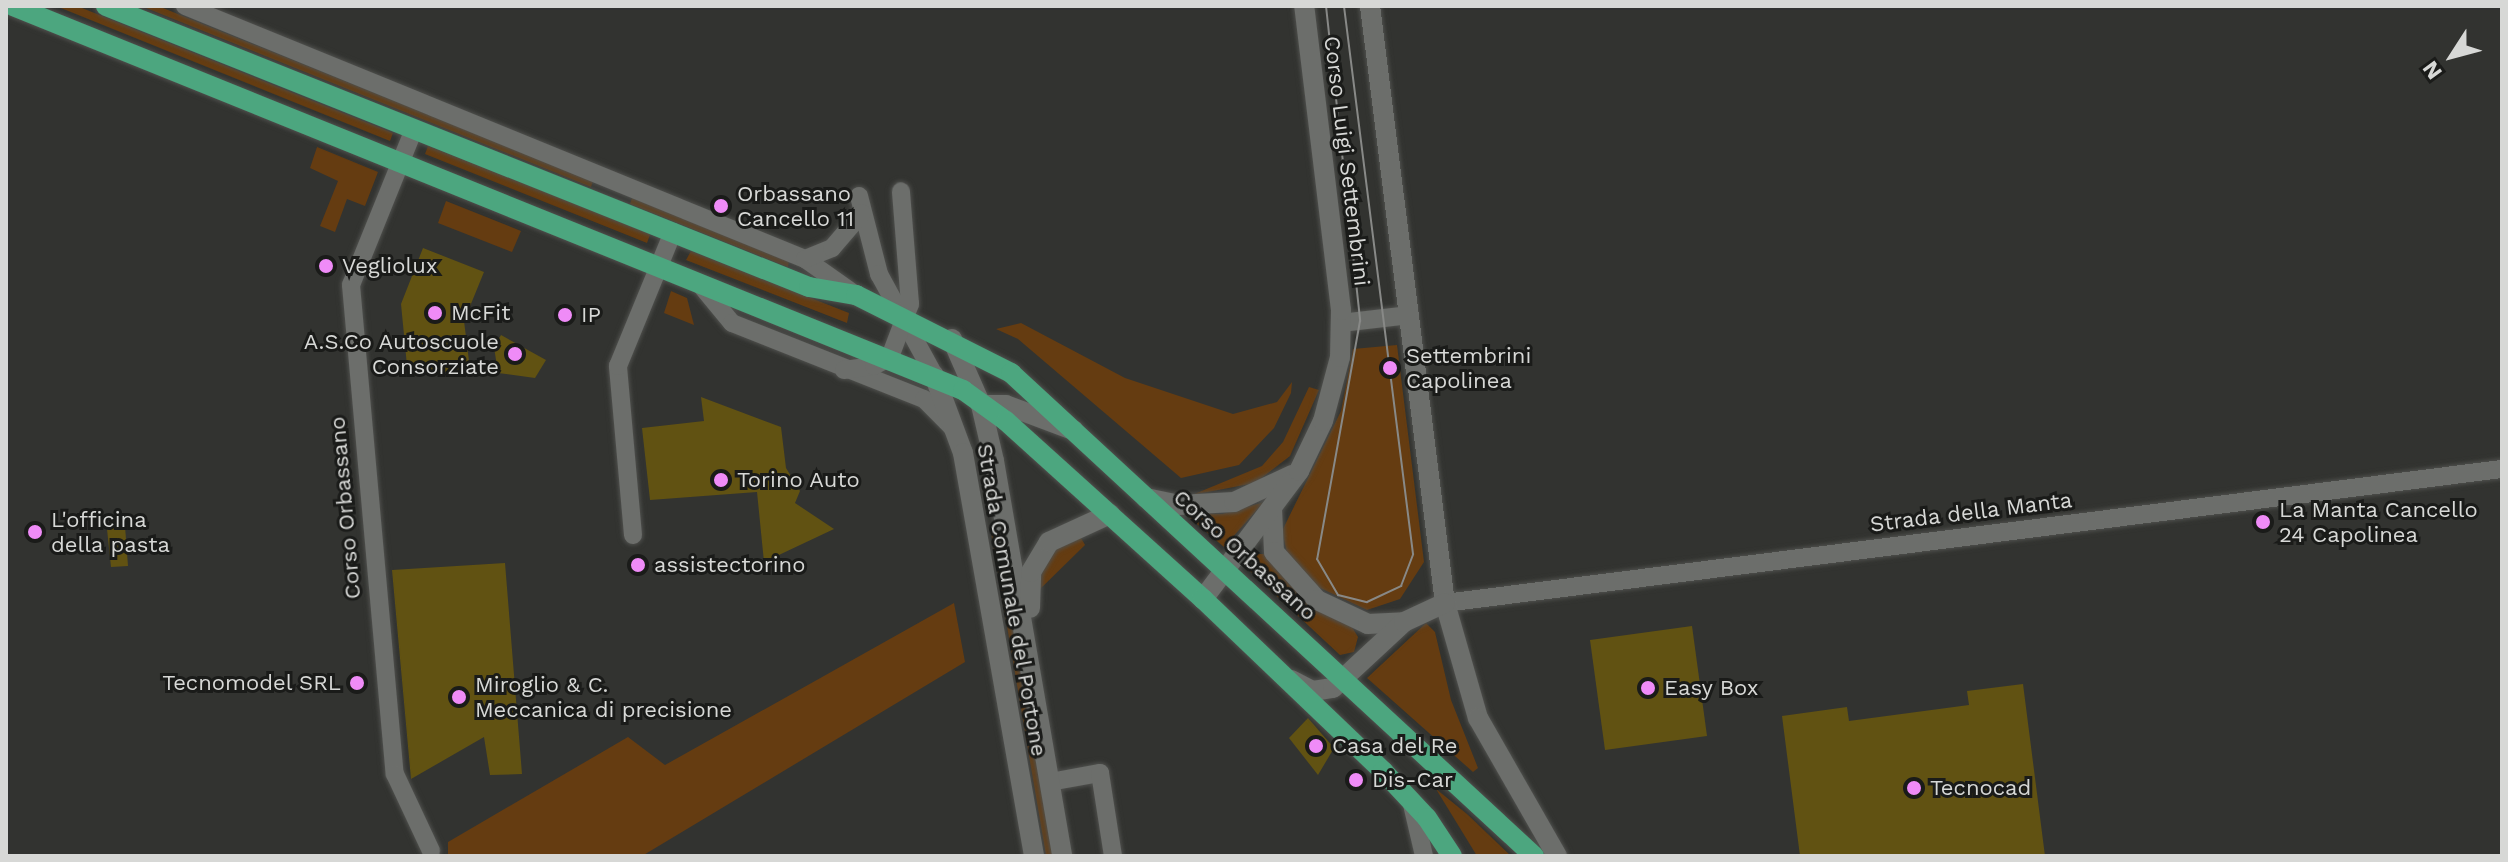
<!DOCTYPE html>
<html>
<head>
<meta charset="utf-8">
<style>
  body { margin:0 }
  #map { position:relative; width:2508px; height:862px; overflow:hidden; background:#323330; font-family:"Work Sans",sans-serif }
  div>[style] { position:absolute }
  .green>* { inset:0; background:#653c11 }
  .building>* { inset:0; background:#615212 }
  .roads { filter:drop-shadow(0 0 2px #4f504d) drop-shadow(0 0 2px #4f504d) }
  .street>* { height:18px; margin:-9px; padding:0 9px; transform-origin:9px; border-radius:9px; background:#6c6e6b }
  .secondary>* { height:20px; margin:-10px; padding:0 10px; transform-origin:10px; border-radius:10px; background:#6c6e6b }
  .primary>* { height:20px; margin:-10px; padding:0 10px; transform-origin:10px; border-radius:10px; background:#4ca67f }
  .tram>* { height:2px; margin:-1px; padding:0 1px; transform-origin:1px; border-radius:1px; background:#888987 }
  .dots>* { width:22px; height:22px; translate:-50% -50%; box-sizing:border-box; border:4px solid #1a1b19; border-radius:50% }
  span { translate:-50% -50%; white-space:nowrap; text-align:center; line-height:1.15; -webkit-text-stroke:6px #1a1b19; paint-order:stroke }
  .street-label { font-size:22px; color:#d7d8d6 }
  .poi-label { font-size:22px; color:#d7d8d6 }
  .left { translate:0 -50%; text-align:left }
  .right { translate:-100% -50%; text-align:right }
  .frame { position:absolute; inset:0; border:8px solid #d7d8d6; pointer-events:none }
  .north { position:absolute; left:2412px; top:16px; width:80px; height:80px; -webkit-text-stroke:6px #1a1b19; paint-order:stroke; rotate:234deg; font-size:22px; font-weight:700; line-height:32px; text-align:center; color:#d7d8d6 }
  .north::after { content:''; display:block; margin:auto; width:28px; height:36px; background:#d7d8d6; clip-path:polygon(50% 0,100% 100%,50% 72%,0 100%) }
</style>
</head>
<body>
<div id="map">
  <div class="green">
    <div style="clip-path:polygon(56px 6px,77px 6px,393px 133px,390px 141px)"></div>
    <div style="clip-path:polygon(141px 6px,158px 6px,593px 181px,591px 187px)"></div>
    <div style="clip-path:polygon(428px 146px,651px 232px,647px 243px,425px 154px)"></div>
    <div style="clip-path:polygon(317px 147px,378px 172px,365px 206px,347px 199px,335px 232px,320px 226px,338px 181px,310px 168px)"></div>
    <div style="clip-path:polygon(632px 198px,789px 261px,788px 267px,630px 204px)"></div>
    <div style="clip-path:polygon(446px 201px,521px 231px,512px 252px,438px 223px)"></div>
    <div style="clip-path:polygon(691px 251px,849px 313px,847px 323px,686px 260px)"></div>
    <div style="clip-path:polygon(671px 291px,687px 298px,694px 325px,664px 313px)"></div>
    <div style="clip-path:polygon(1021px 323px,1125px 378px,1233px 414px,1277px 402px,1292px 382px,1291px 393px,1274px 428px,1239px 465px,1181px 478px,1018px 339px,996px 329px)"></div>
    <div style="clip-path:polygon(1397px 345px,1424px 562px,1400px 599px,1367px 610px,1318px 587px,1287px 553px,1282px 531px,1341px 411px,1353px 349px)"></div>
    <div style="clip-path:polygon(1309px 387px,1319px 390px,1290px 456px,1255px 483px,1192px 495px,1262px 466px,1283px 442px)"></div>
    <div style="clip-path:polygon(1264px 502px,1224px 547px,1183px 512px,1222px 514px)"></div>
    <div style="clip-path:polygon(998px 524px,1055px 856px,1046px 856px,990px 526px)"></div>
    <div style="clip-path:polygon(1077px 531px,1085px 545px,1035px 594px,1049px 552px)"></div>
    <div style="clip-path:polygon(1256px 554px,1266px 554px,1312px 606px,1352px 627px,1358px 637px,1354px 652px,1340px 655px,1250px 571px)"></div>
    <div style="clip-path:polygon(954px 603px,965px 662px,642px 856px,448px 856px,448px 842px,628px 737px,665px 765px)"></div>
    <div style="clip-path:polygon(1426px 623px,1435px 632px,1451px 700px,1478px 768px,1473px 772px,1367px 678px)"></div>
    <div style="clip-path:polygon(1436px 789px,1467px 814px,1511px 856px,1477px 856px)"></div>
  </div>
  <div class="building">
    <div style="clip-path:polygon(423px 248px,484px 272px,464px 321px,470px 369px,408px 376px,401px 304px)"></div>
    <div style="clip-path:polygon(501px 335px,546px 360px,535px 378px,498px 373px,494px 347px)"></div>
    <div style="clip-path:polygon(701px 397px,781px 427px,786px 468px,800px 491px,795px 503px,834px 529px,764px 562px,757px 492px,650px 500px,642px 428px,704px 421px)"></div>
    <div style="clip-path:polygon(125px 526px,128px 566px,111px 567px,107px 529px)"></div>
    <div style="clip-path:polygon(505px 563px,522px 774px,490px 775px,484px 737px,411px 779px,392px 570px)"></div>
    <div style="clip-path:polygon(1692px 626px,1707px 736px,1605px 750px,1590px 640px)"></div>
    <div style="clip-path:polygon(2023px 684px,2045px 856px,1800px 856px,1782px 716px,1847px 707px,1849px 721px,1969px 705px,1967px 691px)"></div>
    <div style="clip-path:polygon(1308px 718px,1334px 748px,1318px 775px,1289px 738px)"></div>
  </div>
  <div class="roads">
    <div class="street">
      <div style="left:185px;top:6px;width:670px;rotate:22.2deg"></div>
      <div style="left:805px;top:259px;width:62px;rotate:35.2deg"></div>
      <div style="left:414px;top:129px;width:168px;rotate:112deg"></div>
      <div style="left:351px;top:285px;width:491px;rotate:84.9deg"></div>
      <div style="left:395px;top:774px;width:85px;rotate:64.9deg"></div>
      <div style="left:859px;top:196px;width:81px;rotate:75.6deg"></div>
      <div style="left:879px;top:274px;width:115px;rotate:61.4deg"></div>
      <div style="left:805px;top:259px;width:29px;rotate:-22deg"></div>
      <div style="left:832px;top:248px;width:46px;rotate:-49.4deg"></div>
      <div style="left:699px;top:283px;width:52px;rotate:50.5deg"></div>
      <div style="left:732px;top:323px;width:206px;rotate:21.6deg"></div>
      <div style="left:924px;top:399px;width:40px;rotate:45deg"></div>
      <div style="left:1341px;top:323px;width:69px;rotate:-6.6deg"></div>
      <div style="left:844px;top:370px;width:30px;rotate:-8deg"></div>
      <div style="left:874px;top:366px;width:18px;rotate:-29deg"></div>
      <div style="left:890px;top:357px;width:57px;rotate:-69.3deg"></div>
      <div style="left:910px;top:304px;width:113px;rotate:-94.6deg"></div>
      <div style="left:633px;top:535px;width:170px;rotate:-95.1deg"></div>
      <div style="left:618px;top:366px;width:145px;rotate:-67.7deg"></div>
      <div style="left:1445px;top:603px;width:1065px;rotate:-7.23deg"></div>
      <div style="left:1050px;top:782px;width:51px;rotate:-10.2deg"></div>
      <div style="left:1100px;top:773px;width:84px;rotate:81.1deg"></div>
      <div style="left:1411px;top:800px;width:57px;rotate:76.9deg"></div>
    </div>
    <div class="secondary">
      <div style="left:1370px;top:6px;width:602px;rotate:82.84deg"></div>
      <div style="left:1445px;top:603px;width:120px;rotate:74deg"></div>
      <div style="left:1478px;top:718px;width:159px;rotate:60.2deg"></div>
      <div style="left:952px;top:339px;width:72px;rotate:66.3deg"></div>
      <div style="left:981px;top:405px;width:57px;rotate:76.9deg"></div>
      <div style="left:994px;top:461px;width:401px;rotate:80.2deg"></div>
      <div style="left:934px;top:375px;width:83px;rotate:69.6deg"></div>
      <div style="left:963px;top:453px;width:409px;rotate:80deg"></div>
      <div style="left:981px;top:405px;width:25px"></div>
      <div style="left:1006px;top:405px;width:72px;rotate:20.5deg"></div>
      <div style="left:1146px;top:498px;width:33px;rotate:12deg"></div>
      <div style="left:1178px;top:505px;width:56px;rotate:-3.1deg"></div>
      <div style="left:1234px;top:502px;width:64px;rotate:-25deg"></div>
      <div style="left:1272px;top:508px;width:44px;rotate:87.4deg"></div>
      <div style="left:1274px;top:552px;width:64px;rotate:48.1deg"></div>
      <div style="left:1317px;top:600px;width:56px;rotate:25.2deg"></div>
      <div style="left:1368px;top:624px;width:36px;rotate:-3deg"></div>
      <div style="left:1203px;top:599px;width:160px;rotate:-53.1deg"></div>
      <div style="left:1299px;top:471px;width:55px;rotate:-64.4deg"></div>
      <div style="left:1323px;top:421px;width:66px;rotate:-75.1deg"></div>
      <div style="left:1340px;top:357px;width:47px;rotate:-88.8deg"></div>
      <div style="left:1341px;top:310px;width:306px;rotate:-96.9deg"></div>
      <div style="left:1030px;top:608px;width:36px;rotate:-88deg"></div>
      <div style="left:1031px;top:572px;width:35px;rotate:-59deg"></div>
      <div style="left:1049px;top:542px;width:67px;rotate:-24.7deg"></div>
      <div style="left:1291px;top:680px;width:25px;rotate:27deg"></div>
      <div style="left:1313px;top:691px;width:20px;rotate:-9deg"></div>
      <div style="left:1333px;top:688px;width:97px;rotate:-42.9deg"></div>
      <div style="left:1404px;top:622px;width:45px;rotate:-24.9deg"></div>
    </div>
    <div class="primary">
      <div style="left:13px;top:6px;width:1025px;rotate:22.01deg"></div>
      <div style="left:963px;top:390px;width:53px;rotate:35.8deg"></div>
      <div style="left:1006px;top:421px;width:266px;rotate:42.1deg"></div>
      <div style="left:1203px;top:599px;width:249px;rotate:43.7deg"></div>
      <div style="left:1383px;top:771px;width:64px;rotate:46.9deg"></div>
      <div style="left:1427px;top:818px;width:45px;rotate:56.7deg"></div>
      <div style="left:106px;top:6px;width:757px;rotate:21.79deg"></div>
      <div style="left:809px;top:287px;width:48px;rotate:9.7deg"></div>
      <div style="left:856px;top:295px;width:174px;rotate:26.7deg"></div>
      <div style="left:1011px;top:373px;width:712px;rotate:42.72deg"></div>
    </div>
  </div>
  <div class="tram">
    <div style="left:1326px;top:6px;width:317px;rotate:83.8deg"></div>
    <div style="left:1360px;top:321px;width:242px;rotate:100.2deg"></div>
    <div style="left:1317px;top:559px;width:42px;rotate:59.7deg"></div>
    <div style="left:1338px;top:595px;width:30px;rotate:14deg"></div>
    <div style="left:1367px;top:602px;width:38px;rotate:-25deg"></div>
    <div style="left:1401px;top:586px;width:34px;rotate:-69deg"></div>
    <div style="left:1413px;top:554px;width:552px;rotate:-97.18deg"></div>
  </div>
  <div class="dots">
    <div style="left:721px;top:206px;background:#ef8bf7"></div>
    <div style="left:326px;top:266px;background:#ef8bf7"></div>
    <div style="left:435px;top:313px;background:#ef8bf7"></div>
    <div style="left:565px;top:315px;background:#ef8bf7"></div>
    <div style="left:515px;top:354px;background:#ef8bf7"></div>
    <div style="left:1390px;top:368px;background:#ef8bf7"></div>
    <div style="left:721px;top:480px;background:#ef8bf7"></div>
    <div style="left:2263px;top:522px;background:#ef8bf7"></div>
    <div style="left:35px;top:532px;background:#ef8bf7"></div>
    <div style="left:638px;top:565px;background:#ef8bf7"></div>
    <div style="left:357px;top:683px;background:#ef8bf7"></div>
    <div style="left:1648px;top:688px;background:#ef8bf7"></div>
    <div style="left:459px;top:697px;background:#ef8bf7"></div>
    <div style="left:1316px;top:746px;background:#ef8bf7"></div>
    <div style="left:1356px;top:780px;background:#ef8bf7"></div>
    <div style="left:1914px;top:788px;background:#ef8bf7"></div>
  </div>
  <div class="street-label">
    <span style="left:1347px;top:161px;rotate:83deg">Corso Luigi Settembrini</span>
    <span style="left:345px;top:508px;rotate:-95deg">Corso Orbassano</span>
    <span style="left:1971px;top:512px;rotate:-7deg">Strada della Manta</span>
    <span style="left:1245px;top:555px;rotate:42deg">Corso Orbassano</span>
    <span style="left:1012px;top:600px;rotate:80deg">Strada Comunale del Portone</span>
  </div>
  <div class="poi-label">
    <span class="left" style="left:737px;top:206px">Orbassano<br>Cancello 11</span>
    <span class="left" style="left:342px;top:266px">Vegliolux</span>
    <span class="left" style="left:451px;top:313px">McFit</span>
    <span class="left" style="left:581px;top:315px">IP</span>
    <span class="right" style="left:499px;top:354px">A.S.Co Autoscuole<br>Consorziate</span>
    <span class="left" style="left:1406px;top:368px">Settembrini<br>Capolinea</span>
    <span class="left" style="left:737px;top:480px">Torino Auto</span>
    <span class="left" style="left:2279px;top:522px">La Manta Cancello<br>24 Capolinea</span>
    <span class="left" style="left:51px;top:532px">L'officina<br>della pasta</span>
    <span class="left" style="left:654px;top:565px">assistectorino</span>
    <span class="right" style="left:341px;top:683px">Tecnomodel SRL</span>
    <span class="left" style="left:475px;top:697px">Miroglio &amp; C.<br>Meccanica di precisione</span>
    <span class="left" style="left:1664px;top:688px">Easy Box</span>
    <span class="left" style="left:1332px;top:746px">Casa del Re</span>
    <span class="left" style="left:1372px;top:780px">Dis-Car</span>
    <span class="left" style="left:1930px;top:788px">Tecnocad</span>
  </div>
  <div class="frame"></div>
  <div class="north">N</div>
</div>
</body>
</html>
